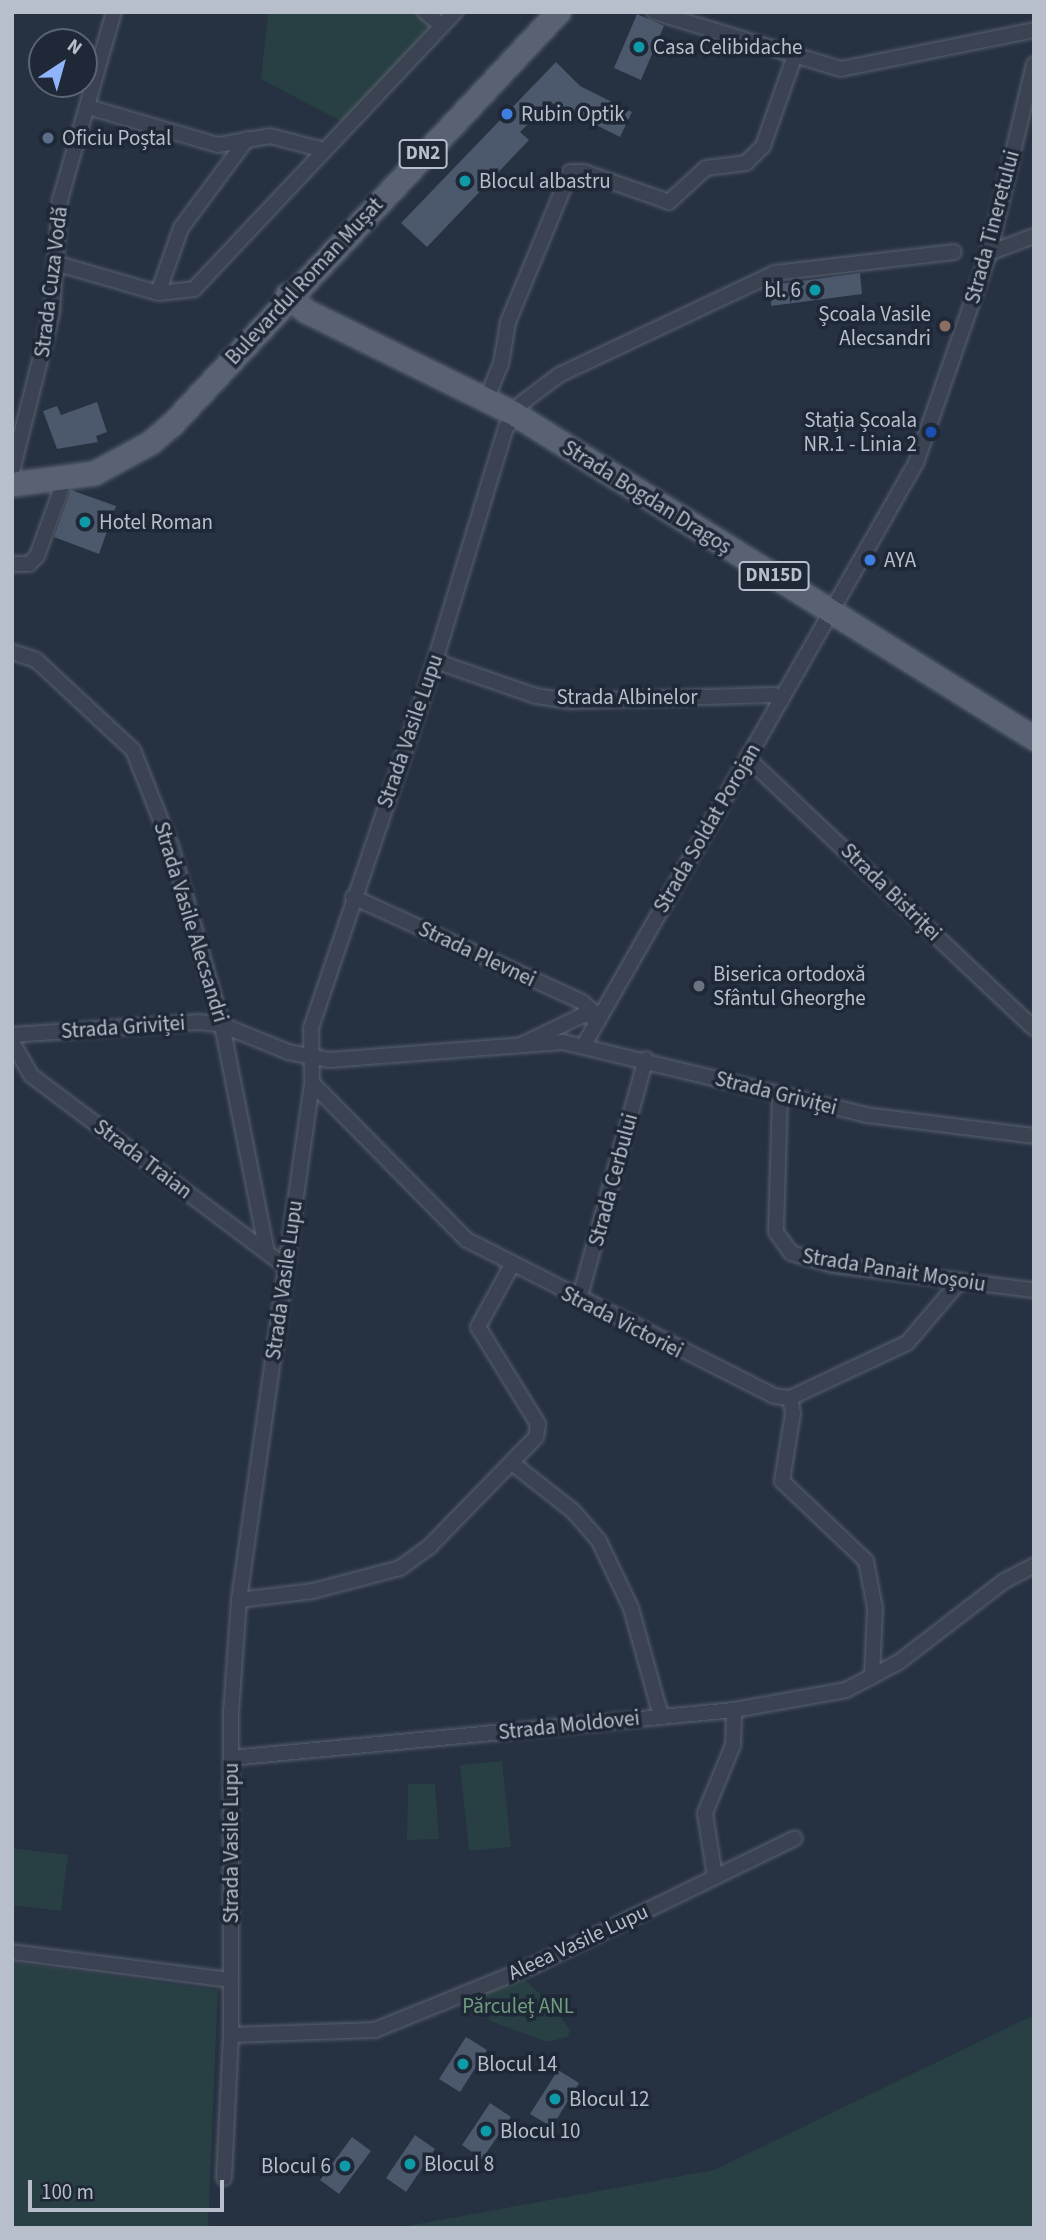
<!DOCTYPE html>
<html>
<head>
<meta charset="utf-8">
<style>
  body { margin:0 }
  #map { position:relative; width:1046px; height:2240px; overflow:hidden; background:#263142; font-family:"Source Sans 3",sans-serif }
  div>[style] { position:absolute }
  .green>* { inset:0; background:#283f43 }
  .building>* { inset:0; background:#4c586b }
  .roads { filter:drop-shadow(0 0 2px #59616f) drop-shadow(0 0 2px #59616f) }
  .street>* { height:14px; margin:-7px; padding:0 7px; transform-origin:7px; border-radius:7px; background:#3b4352 }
  .primary>* { height:23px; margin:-11.5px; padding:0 11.5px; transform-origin:11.5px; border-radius:11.5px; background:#596272 }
  .dots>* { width:19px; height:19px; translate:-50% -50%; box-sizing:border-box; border:4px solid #1f2837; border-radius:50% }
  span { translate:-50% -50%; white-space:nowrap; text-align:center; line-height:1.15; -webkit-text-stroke:7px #1f2837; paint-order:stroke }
  .shield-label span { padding:2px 5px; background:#1f2837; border:2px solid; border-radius:5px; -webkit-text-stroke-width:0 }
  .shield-label { font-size:19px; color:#b8bfcc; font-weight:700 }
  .poi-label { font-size:21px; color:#b8bfcc }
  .left { translate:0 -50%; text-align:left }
  .right { translate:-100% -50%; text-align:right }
  .street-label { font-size:21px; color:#b8bfcc }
  .park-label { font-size:21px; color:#6f9d7b }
  .frame { position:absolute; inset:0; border:14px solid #b8bfcc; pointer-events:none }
  .north { position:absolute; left:28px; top:28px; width:70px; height:70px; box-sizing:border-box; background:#1f2837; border:2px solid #5c6473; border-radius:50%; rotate:36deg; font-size:19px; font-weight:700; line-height:28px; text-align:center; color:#b8bfcc }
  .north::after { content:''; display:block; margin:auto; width:24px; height:32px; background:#8fb4f9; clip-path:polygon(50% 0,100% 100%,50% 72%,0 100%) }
  .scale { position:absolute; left:28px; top:2180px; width:196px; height:32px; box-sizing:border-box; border:4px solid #b8bfcc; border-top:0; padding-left:9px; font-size:21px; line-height:24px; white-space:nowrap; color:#b8bfcc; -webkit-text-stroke:5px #1f2837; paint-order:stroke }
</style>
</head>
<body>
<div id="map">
  <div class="green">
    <div style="clip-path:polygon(268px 12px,425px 12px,442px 26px,348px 125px,261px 79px)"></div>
    <div style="clip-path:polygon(502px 1761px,511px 1847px,469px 1851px,460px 1765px)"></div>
    <div style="clip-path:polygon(408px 1784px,435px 1784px,439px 1839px,407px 1840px)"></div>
    <div style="clip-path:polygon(12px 1848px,68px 1855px,61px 1911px,12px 1905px)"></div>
    <div style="clip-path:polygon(12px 1962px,218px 1990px,208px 2228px,12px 2228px)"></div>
    <div style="clip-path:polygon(525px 1980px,549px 2002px,570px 2030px,568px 2037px,547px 2042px,490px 2021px,473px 1993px)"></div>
    <div style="clip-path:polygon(1034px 2015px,1034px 2228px,396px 2228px,714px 2170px)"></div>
  </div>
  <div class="building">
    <div style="clip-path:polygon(637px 14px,664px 26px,641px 80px,614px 68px)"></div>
    <div style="clip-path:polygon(556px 62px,580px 86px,632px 112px,620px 137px,550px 102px,520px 132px,529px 140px,427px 247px,401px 223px)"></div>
    <div style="clip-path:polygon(860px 273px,862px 294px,771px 306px,772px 285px)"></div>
    <div style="clip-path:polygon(97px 402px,107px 432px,96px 436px,98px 442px,57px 449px,43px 411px,57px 406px,61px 415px)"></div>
    <div style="clip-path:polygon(71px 490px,116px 506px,99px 554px,54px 537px)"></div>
    <div style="clip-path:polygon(466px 2037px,487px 2050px,460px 2092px,439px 2079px)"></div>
    <div style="clip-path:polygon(558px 2070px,579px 2083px,552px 2127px,530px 2114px)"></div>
    <div style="clip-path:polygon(490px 2103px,511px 2117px,482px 2159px,462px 2145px)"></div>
    <div style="clip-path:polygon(415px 2135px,435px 2149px,406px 2192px,386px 2178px)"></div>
    <div style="clip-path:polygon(352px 2137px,371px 2151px,339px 2194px,320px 2180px)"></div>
  </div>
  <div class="roads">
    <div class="street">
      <div style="left:425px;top:12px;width:22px;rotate:39deg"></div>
      <div style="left:654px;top:12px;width:195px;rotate:17deg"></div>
      <div style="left:841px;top:69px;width:197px;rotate:-11.4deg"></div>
      <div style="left:88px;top:107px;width:135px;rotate:16.3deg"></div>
      <div style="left:218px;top:145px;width:53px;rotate:-9.8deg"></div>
      <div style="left:270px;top:136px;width:56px;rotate:14.5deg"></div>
      <div style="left:989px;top:253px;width:48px;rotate:-20.7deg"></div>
      <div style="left:55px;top:263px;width:107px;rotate:16.2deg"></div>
      <div style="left:158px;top:293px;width:36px;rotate:-6deg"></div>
      <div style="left:194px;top:289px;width:381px;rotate:-46.7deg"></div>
      <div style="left:158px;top:293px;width:69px;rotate:-70.5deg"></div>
      <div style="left:181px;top:228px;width:111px;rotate:-53.4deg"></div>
      <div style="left:487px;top:398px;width:37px;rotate:-68deg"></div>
      <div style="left:501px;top:364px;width:43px;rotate:-80.5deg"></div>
      <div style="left:508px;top:322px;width:162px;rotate:-67.5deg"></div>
      <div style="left:570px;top:172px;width:14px"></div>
      <div style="left:584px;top:172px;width:90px;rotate:19.4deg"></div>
      <div style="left:669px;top:202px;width:50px;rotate:-42.6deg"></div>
      <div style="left:706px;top:168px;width:40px;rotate:-7.1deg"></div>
      <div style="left:746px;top:163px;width:24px;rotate:-45deg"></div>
      <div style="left:763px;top:146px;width:93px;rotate:-70.6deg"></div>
      <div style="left:12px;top:471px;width:163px;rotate:-75.8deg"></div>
      <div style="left:52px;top:313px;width:113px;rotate:-86deg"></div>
      <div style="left:60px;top:200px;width:196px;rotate:-74deg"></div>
      <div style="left:12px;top:564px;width:17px"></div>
      <div style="left:29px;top:564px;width:11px;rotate:-45deg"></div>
      <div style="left:37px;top:556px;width:82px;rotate:-70deg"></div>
      <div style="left:12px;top:652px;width:25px;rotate:18deg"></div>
      <div style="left:36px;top:660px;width:132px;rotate:42.9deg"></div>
      <div style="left:133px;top:750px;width:103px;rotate:68.4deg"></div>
      <div style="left:171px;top:846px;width:186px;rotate:74.1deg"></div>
      <div style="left:222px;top:1025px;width:231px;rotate:78.8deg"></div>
      <div style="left:435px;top:661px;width:107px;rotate:19.1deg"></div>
      <div style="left:536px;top:696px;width:33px;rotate:9deg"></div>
      <div style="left:569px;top:701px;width:205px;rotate:-1.7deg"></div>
      <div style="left:774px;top:695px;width:9px;rotate:36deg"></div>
      <div style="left:747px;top:758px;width:394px;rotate:43.3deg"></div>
      <div style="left:353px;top:897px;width:252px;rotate:24.6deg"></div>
      <div style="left:582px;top:1002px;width:23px;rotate:41deg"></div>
      <div style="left:12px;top:1035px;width:187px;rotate:-4deg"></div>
      <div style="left:199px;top:1022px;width:23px;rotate:7deg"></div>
      <div style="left:222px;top:1025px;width:71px;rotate:22.2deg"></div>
      <div style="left:288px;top:1052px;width:43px;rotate:10.8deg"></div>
      <div style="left:330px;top:1060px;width:234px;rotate:-4.4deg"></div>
      <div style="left:563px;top:1042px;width:312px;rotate:13.5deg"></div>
      <div style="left:866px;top:1115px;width:169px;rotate:7.1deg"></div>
      <div style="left:12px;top:1042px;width:39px;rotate:60deg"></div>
      <div style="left:32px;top:1076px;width:316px;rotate:36.9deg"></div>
      <div style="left:521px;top:1045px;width:69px;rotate:-25.8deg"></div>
      <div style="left:583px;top:1015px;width:16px;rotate:7deg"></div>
      <div style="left:584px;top:1045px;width:670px;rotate:-60.3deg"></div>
      <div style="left:916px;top:463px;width:222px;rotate:-70.8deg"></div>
      <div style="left:989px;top:253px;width:194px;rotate:-76.6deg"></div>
      <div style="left:312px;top:1083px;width:221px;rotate:45.4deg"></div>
      <div style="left:467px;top:1240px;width:344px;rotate:26.9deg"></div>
      <div style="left:774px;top:1396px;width:16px;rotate:7deg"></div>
      <div style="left:790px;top:1398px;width:129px;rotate:-25.2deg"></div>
      <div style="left:907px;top:1343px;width:82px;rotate:-49.5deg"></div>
      <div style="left:780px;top:1096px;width:136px;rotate:91.7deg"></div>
      <div style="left:776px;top:1232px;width:26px;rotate:54deg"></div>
      <div style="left:791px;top:1253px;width:43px;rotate:16.3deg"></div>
      <div style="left:832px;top:1265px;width:204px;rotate:7.1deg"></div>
      <div style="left:579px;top:1300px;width:250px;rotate:-74.5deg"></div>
      <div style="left:790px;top:1398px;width:15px;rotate:79deg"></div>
      <div style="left:793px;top:1413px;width:69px;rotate:99.2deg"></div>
      <div style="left:782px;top:1481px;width:116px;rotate:43.6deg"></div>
      <div style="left:866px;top:1561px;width:48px;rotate:79.2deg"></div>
      <div style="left:875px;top:1608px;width:69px;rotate:92.5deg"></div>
      <div style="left:512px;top:1463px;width:78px;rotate:38.2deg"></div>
      <div style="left:573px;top:1511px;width:40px;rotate:49deg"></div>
      <div style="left:599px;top:1541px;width:74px;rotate:64.5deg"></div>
      <div style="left:631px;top:1608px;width:112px;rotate:74.5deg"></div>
      <div style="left:239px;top:1600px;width:75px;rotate:-6.9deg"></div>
      <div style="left:313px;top:1591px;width:90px;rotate:-14.8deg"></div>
      <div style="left:400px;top:1568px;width:37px;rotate:-36deg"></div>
      <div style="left:430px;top:1546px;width:152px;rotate:-45.8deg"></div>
      <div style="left:536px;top:1437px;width:13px;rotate:-81deg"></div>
      <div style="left:538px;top:1424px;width:114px;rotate:-121.7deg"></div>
      <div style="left:478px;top:1327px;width:71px;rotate:-61.3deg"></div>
      <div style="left:231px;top:1758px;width:505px;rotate:-5.45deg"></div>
      <div style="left:734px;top:1710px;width:114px;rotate:-10.1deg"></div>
      <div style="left:846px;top:1690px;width:60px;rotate:-27.8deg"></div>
      <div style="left:899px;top:1662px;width:133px;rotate:-37.6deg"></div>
      <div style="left:1004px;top:1581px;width:34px;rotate:-27deg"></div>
      <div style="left:715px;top:1877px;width:65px;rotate:-98.9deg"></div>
      <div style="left:705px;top:1813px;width:74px;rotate:-67.6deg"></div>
      <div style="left:733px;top:1745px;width:35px;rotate:-88deg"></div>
      <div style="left:12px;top:1952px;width:221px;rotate:7.3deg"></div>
      <div style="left:231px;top:2035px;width:144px;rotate:-2deg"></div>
      <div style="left:375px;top:2030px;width:173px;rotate:-22.1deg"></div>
      <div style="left:535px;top:1965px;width:289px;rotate:-26deg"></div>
      <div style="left:224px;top:2178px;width:143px;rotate:-87.2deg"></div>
      <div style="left:231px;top:2035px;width:323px;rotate:-90deg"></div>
      <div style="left:231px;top:1712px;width:112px;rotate:-85.9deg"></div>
      <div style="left:239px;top:1600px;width:522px;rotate:-81.96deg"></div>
      <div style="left:312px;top:1083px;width:55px;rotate:-91deg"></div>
      <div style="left:311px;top:1028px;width:387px;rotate:-71.3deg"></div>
      <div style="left:435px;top:661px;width:244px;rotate:-73.1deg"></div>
      <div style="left:506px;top:428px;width:30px;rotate:-57deg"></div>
      <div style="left:522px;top:403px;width:46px;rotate:-37.1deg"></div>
      <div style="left:559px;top:375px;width:239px;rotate:-25.3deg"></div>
      <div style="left:775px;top:273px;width:180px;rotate:-6.7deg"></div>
    </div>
    <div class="primary">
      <div style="left:287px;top:295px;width:25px;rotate:40deg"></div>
      <div style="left:306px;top:311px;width:233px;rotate:26.2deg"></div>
      <div style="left:515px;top:414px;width:612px;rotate:31.98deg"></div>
      <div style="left:12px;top:484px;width:83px;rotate:-7.6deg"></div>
      <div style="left:94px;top:473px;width:65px;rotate:-28.5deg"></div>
      <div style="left:151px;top:442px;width:28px;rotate:-41deg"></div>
      <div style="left:172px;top:424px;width:565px;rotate:-46.87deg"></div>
    </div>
  </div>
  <div class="dots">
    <div style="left:639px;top:47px;background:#0f9aa8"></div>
    <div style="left:507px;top:114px;background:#3f7fe0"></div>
    <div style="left:48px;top:138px;background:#5c6f8a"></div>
    <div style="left:465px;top:181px;background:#0f9aa8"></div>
    <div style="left:815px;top:290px;background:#0f9aa8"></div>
    <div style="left:945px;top:326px;background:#8d6e63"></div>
    <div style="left:931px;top:432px;background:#1a4fb4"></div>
    <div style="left:85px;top:522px;background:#0f9aa8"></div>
    <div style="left:870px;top:560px;background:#3f7fe0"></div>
    <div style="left:699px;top:986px;background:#6b7280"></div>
    <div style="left:463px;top:2064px;background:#0f9aa8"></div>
    <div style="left:555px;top:2099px;background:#0f9aa8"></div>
    <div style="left:486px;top:2131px;background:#0f9aa8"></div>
    <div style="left:410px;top:2164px;background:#0f9aa8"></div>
    <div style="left:345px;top:2166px;background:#0f9aa8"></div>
  </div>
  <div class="shield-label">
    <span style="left:423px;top:154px">DN2</span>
    <span style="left:774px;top:576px">DN15D</span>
  </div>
  <div class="poi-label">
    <span class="left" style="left:653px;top:47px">Casa Celibidache</span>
    <span class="left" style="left:521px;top:114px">Rubin Optik</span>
    <span class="left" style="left:62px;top:138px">Oficiu Poștal</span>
    <span class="left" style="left:479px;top:181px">Blocul albastru</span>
    <span class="right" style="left:801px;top:290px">bl. 6</span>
    <span class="right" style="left:931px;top:326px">Școala Vasile<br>Alecsandri</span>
    <span class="right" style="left:917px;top:432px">Stația Școala<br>NR.1 - Linia 2</span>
    <span class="left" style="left:99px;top:522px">Hotel Roman</span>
    <span class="left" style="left:884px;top:560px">AYA</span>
    <span class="left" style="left:713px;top:986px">Biserica ortodoxă<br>Sfântul Gheorghe</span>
    <span class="left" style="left:477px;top:2064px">Blocul 14</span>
    <span class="left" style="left:569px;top:2099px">Blocul 12</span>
    <span class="left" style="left:500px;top:2131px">Blocul 10</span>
    <span class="left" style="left:424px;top:2164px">Blocul 8</span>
    <span class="right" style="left:331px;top:2166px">Blocul 6</span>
  </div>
  <div class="street-label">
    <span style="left:992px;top:227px;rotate:-75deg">Strada Tineretului</span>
    <span style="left:304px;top:281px;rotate:-47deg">Bulevardul Roman Mușat</span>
    <span style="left:51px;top:282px;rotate:-83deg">Strada Cuza Vodă</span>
    <span style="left:647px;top:497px;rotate:32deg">Strada Bogdan Dragoș</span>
    <span style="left:627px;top:697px">Strada Albinelor</span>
    <span style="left:410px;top:731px;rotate:-71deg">Strada Vasile Lupu</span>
    <span style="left:707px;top:828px;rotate:-60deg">Strada Soldat Porojan</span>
    <span style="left:891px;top:892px;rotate:44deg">Strada Bistriței</span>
    <span style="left:191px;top:922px;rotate:73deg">Strada Vasile Alecsandri</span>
    <span style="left:477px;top:954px;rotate:25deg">Strada Plevnei</span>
    <span style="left:123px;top:1027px;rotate:-4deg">Strada Griviței</span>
    <span style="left:776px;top:1093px;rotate:14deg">Strada Griviței</span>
    <span style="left:143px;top:1159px;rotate:37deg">Strada Traian</span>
    <span style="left:613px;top:1180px;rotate:-75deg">Strada Cerbului</span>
    <span style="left:894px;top:1270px;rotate:9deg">Strada Panait Moșoiu</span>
    <span style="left:284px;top:1280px;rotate:-82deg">Strada Vasile Lupu</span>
    <span style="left:622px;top:1322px;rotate:27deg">Strada Victoriei</span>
    <span style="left:569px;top:1725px;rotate:-6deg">Strada Moldovei</span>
    <span style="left:231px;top:1843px;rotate:-90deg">Strada Vasile Lupu</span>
    <span style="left:578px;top:1942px;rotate:-25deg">Aleea Vasile Lupu</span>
  </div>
  <div class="park-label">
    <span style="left:518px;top:2006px">Părculeț ANL</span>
  </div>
  <div class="frame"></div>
  <div class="north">N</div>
  <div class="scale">100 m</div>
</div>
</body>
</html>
